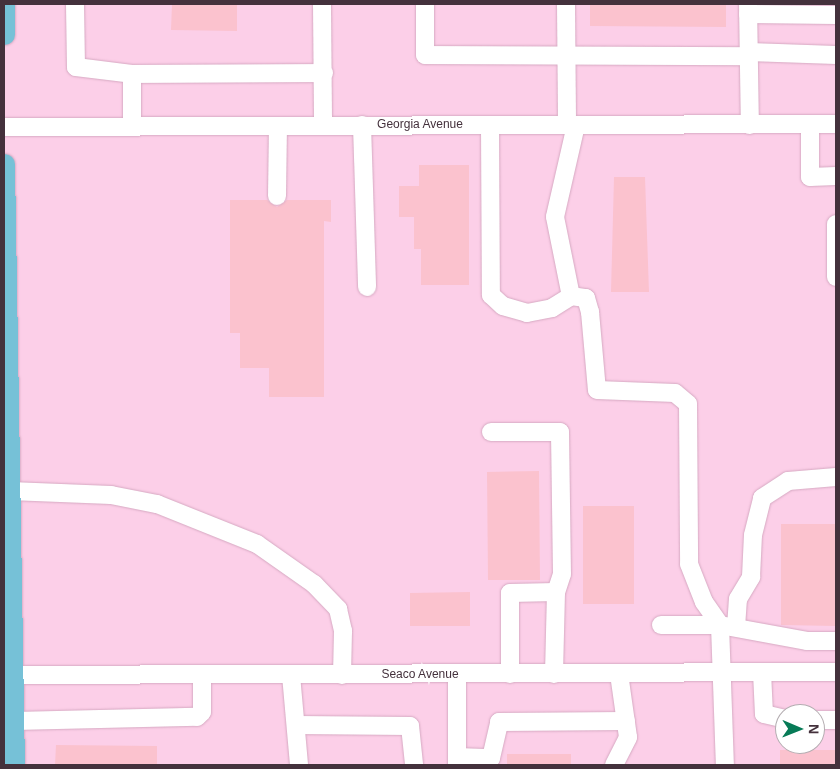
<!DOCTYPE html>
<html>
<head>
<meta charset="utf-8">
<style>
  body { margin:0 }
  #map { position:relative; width:840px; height:769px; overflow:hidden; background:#fee1f1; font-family:Arial,sans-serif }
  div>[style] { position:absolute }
  .built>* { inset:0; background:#fccfe8 }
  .building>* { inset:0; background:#fbc2ce }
  .roads { filter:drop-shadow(0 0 1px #d6a9c2) drop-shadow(0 0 1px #d6a9c2) }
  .minor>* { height:18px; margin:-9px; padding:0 9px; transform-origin:9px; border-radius:9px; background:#fff }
  .major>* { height:21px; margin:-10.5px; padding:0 10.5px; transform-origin:10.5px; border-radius:10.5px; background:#76c1d7 }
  span { translate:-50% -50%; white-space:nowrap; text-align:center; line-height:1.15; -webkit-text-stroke:4px #fff; paint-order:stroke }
  .street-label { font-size:12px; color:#44313c }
  .frame { position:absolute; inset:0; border:5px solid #44313c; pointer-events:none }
  .north { position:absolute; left:775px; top:704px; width:50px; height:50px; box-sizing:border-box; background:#fff; border:1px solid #b4adb1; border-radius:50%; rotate:91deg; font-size:14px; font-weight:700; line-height:20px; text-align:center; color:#44313c }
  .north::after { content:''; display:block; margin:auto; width:18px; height:22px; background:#077b57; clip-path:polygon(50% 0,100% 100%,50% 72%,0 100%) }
</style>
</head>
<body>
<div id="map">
  <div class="built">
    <div style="clip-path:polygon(evenodd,4px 4px,836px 4px,836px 765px,4px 765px,4px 4px,785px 714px,815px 714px,815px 744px,785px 744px,785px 714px)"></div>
  </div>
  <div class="building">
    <div style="clip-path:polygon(172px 4px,237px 4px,237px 31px,171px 30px)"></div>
    <div style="clip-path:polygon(590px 4px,726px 4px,726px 27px,590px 26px)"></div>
    <div style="clip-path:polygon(419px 165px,469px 165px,469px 285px,421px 285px,421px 249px,414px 249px,414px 217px,399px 217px,399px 186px,419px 186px)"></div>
    <div style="clip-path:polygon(614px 177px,645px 177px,649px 292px,611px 292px)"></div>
    <div style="clip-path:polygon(230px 200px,267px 200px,277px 207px,287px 200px,331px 200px,331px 222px,324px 221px,324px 397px,269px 397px,269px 368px,240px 368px,240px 333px,230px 333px)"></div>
    <div style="clip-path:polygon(539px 471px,540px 580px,488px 580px,487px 472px)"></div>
    <div style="clip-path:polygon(583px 506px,634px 506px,634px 604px,583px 604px)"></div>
    <div style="clip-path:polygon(781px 524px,836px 524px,836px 626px,781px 625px)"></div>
    <div style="clip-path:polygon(470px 592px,470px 626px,410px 626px,410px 593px)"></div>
    <div style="clip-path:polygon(56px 745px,157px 746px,157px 765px,55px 765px)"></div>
    <div style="clip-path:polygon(780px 750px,836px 750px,836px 765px,780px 765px)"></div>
    <div style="clip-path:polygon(507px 754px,571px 754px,571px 765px,507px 765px)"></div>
  </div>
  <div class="roads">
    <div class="minor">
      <div style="left:75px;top:4px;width:63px;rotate:89.1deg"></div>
      <div style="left:76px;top:67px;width:56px;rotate:7.1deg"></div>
      <div style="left:322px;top:4px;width:122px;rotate:89.5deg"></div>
      <div style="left:425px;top:4px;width:51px;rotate:90deg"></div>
      <div style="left:425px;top:55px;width:324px;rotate:0.2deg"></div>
      <div style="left:566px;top:4px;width:121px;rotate:89.5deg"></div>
      <div style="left:748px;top:4px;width:121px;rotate:89.1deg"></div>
      <div style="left:748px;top:14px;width:88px;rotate:0.7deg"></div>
      <div style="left:749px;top:52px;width:87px;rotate:2deg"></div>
      <div style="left:810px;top:124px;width:53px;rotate:90deg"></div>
      <div style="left:810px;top:177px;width:26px;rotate:-2deg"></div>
      <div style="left:362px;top:125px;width:162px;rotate:88.2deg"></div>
      <div style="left:490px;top:125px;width:170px;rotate:89.7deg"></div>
      <div style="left:491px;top:295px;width:16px;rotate:43deg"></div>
      <div style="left:503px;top:306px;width:25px;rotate:16deg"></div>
      <div style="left:527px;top:313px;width:25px;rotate:-11deg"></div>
      <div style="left:552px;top:308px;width:22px;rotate:-32deg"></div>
      <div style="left:576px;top:125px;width:94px;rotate:102.9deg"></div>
      <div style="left:555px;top:217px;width:81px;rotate:78.6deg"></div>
      <div style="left:571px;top:296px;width:15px;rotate:8deg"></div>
      <div style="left:586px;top:298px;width:15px;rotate:74deg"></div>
      <div style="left:590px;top:312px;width:78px;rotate:84.9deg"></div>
      <div style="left:597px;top:390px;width:78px;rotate:2.2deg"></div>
      <div style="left:675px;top:393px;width:17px;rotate:40deg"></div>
      <div style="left:688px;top:404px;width:160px;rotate:89.6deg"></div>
      <div style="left:689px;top:564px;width:41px;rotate:68.5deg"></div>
      <div style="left:704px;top:602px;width:28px;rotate:55deg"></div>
      <div style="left:720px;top:625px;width:140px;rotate:88deg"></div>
      <div style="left:132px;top:126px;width:52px;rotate:-90deg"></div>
      <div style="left:132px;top:74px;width:192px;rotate:-0.3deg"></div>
      <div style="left:4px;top:127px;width:832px;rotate:-0.21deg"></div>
      <div style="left:277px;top:196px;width:69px;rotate:-89.2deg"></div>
      <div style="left:836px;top:224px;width:53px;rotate:90deg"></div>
      <div style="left:491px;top:432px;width:69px"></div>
      <div style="left:560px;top:432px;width:142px;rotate:89.2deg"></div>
      <div style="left:562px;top:574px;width:19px;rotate:108deg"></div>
      <div style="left:556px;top:592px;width:82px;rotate:91.4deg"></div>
      <div style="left:10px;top:491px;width:101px;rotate:2.3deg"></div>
      <div style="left:111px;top:495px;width:47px;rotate:11.1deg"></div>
      <div style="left:157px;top:504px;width:108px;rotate:21.8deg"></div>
      <div style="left:257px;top:544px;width:70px;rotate:35.1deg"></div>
      <div style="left:314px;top:584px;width:35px;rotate:46deg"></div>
      <div style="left:338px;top:609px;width:23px;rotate:77deg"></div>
      <div style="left:343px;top:631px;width:44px;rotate:91.3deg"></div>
      <div style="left:661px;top:625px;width:59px"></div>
      <div style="left:720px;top:625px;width:88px;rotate:10.4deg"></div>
      <div style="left:807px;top:641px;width:29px"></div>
      <div style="left:736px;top:627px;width:28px;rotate:-86deg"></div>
      <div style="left:738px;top:599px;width:26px;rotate:-59deg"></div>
      <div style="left:751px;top:577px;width:42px;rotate:-87.3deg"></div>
      <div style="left:753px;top:535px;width:38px;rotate:-76deg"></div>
      <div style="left:762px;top:498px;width:31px;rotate:-33deg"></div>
      <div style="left:788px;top:481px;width:48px;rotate:-4.8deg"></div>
      <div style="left:762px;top:672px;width:42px;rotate:87.3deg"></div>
      <div style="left:764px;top:714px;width:22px;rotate:13deg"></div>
      <div style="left:510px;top:674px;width:81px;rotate:-90deg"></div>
      <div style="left:510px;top:593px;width:46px;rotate:-1.2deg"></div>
      <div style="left:4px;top:675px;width:832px;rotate:-0.21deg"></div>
      <div style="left:291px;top:675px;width:90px;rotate:84.9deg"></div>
      <div style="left:815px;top:720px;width:21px"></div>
      <div style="left:14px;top:721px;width:183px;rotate:-1.3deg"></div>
      <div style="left:197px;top:717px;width:7px;rotate:-45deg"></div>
      <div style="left:202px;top:712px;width:37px;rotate:-90deg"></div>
      <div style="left:296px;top:725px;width:114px;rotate:0.5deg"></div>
      <div style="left:410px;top:726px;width:39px;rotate:84deg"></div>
      <div style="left:457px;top:757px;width:34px;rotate:2deg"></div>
      <div style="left:491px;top:758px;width:37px;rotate:-77deg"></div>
      <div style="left:499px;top:722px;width:127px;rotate:-0.5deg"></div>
      <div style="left:457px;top:765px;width:90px;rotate:-90deg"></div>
      <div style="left:614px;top:765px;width:31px;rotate:-63deg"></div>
      <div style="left:628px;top:737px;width:64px;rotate:-98.1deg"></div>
    </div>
    <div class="major">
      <div style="left:4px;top:34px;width:30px;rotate:-90deg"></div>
      <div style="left:4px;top:164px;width:601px;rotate:89.05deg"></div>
    </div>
  </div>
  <div class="street-label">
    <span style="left:420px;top:125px">Georgia Avenue</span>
    <span style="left:420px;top:675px">Seaco Avenue</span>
  </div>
  <div class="frame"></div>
  <div class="north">N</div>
</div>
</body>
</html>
